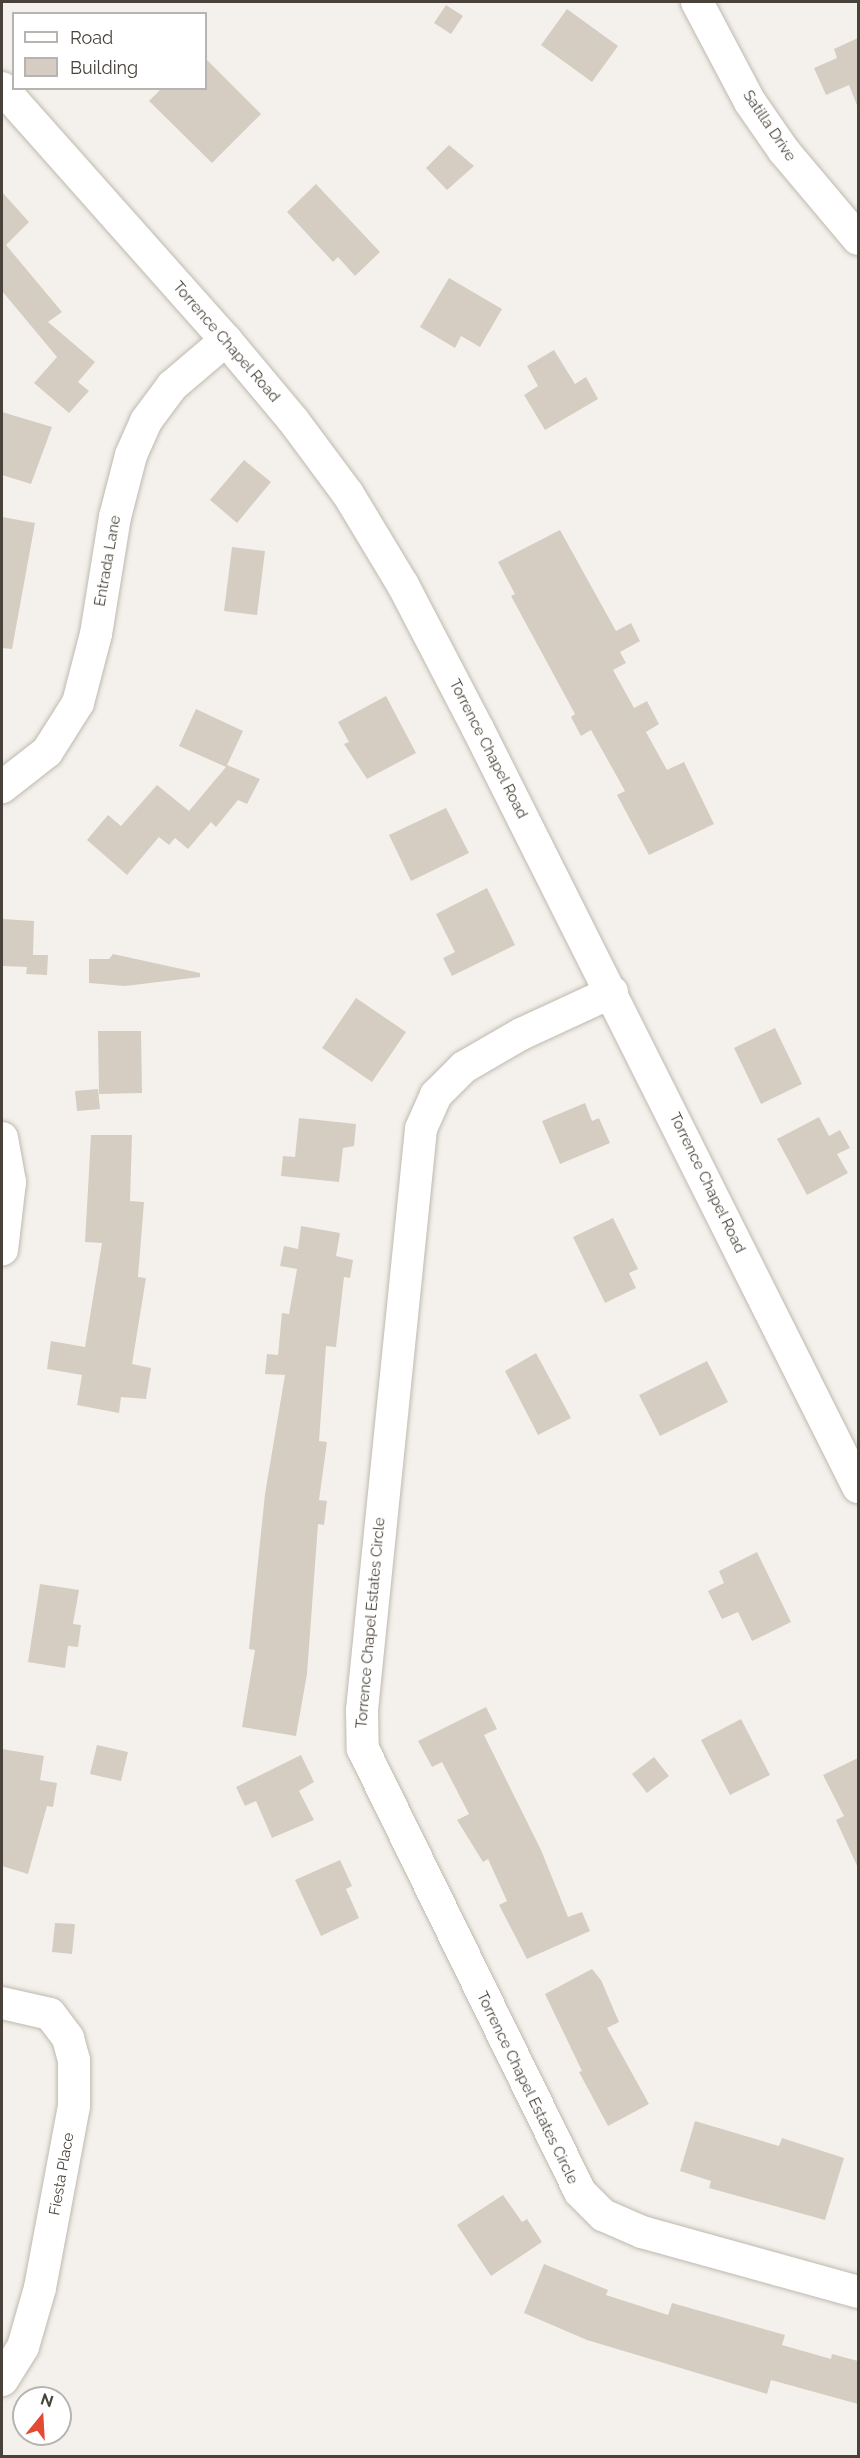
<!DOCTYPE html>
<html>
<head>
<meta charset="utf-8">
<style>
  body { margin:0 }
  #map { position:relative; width:860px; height:2458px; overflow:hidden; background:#f4f1ec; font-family:Raleway,sans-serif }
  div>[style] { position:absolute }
  .building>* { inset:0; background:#d5cdc2 }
  .roads { filter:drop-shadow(0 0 2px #bfb9af) drop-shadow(0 0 2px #bfb9af) }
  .minor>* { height:32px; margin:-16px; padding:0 16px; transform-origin:16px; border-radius:16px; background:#fff }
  span { translate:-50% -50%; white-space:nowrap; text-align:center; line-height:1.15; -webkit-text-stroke:4.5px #fff; paint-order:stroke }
  .street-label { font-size:15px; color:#48423a }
  .frame { position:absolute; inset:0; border:3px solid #48423a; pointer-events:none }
  .legend { position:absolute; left:12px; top:12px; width:195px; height:78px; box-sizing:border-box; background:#fff; border:2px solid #b6b3b0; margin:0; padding:8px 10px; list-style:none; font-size:18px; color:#48423a }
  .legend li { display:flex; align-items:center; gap:12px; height:30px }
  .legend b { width:30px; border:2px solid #b6b3b0 }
  .north { position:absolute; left:12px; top:2386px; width:60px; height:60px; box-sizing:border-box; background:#fff; border:2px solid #b6b3b0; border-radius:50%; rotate:18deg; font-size:16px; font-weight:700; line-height:24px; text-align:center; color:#48423a }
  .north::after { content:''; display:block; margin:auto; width:21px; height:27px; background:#e34a34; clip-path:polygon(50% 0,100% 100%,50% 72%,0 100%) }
</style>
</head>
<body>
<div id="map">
  <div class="building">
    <div style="clip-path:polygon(446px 5px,463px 16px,451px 34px,434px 23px)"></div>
    <div style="clip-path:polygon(567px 9px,618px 46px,592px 82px,541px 45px)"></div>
    <div style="clip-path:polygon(858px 38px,858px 108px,849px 85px,826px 95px,814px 68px,837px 58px,834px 49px)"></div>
    <div style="clip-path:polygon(206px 59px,261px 114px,212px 163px,149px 101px,162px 88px,206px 88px)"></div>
    <div style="clip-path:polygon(449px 145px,474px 166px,447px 190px,426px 168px)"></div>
    <div style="clip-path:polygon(316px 184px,380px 252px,355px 276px,338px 257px,333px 262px,287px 212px)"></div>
    <div style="clip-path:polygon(2px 192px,29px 222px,6px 245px,62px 312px,48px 322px,95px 362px,78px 382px,89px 391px,69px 413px,34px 383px,57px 357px,2px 291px)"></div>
    <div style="clip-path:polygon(449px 278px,502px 309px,480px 347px,461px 336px,455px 348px,420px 327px)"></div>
    <div style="clip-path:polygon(554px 350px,575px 384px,586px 377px,598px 399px,545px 430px,524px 395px,538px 386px,527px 366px)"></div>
    <div style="clip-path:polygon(2px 412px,52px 427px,31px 484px,2px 475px)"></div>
    <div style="clip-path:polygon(244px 460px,271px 482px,237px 523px,210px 500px)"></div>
    <div style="clip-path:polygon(2px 517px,35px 523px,12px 649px,2px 648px)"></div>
    <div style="clip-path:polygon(560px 530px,616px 631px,631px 623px,640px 641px,620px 652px,626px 663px,613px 670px,634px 708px,647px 701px,659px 724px,646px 732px,667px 770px,684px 762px,714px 824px,649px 855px,617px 795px,625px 791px,591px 730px,581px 736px,571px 717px,575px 714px,511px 596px,515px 594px,498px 562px)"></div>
    <div style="clip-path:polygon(232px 547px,265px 551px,257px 615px,224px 611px)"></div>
    <div style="clip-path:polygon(386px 696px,416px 753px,367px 779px,344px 744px,349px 742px,338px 722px)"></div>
    <div style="clip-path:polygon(196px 709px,243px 731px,227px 765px,260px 779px,247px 804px,238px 800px,216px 827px,211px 822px,188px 849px,175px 838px,169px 845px,159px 837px,127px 875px,87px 840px,108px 815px,121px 826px,157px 785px,189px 811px,226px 767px,179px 746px)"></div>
    <div style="clip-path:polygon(446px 808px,469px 853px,411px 881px,389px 835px)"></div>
    <div style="clip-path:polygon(487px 888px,515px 945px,452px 976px,443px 958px,455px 952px,436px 914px)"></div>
    <div style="clip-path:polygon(2px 919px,34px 921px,33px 955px,48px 955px,47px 975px,26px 974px,27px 967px,2px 966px)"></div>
    <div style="clip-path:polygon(113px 954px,200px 973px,200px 977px,125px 986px,89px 983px,89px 959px,109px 959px)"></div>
    <div style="clip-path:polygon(356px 998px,406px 1032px,372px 1082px,322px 1048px)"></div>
    <div style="clip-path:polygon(775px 1028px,802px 1084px,761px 1104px,734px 1048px)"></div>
    <div style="clip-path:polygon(98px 1031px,141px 1031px,142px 1093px,99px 1094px)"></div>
    <div style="clip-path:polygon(98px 1089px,100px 1109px,77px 1111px,75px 1091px)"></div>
    <div style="clip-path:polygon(585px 1103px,592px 1121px,599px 1118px,610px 1143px,560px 1164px,542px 1121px)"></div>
    <div style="clip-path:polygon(819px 1117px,829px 1136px,840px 1130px,850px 1148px,837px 1154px,848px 1173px,807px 1195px,777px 1139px)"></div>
    <div style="clip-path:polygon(299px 1118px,356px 1124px,354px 1146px,343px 1148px,339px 1182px,281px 1176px,283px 1156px,295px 1157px)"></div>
    <div style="clip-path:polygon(91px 1135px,132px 1135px,130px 1201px,144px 1202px,138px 1277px,146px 1278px,132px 1364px,151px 1368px,146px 1399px,121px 1397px,119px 1413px,77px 1405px,82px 1375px,47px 1369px,51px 1341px,85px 1347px,102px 1243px,85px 1242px)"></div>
    <div style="clip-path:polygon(613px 1218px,638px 1269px,629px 1273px,636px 1288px,605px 1303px,573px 1237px)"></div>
    <div style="clip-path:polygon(301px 1226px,340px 1233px,336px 1256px,353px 1260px,350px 1278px,344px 1277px,336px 1347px,326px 1346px,319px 1441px,327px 1442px,319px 1500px,327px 1501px,324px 1525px,318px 1524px,307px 1674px,296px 1736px,242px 1727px,255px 1650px,249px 1649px,265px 1494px,285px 1375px,265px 1374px,267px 1354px,278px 1355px,282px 1313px,289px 1314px,297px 1269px,280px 1266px,284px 1246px,298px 1249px)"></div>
    <div style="clip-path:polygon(536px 1353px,571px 1418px,538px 1435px,505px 1371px)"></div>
    <div style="clip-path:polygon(707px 1361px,728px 1402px,660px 1436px,639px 1395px)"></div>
    <div style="clip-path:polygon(757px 1552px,791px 1622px,752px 1641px,738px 1612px,722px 1619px,708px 1591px,724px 1583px,719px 1571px)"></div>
    <div style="clip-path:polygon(40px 1584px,79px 1590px,73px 1624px,81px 1625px,78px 1647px,68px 1646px,65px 1668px,28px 1662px)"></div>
    <div style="clip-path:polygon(486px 1707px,497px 1729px,484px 1735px,541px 1850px,568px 1917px,582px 1912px,590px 1931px,527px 1959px,499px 1905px,507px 1901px,488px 1859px,483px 1862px,457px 1820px,469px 1814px,442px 1762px,432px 1767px,418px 1741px)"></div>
    <div style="clip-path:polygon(741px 1719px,770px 1775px,730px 1795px,701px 1740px)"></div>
    <div style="clip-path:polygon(97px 1745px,128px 1752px,121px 1781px,90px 1774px)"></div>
    <div style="clip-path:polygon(2px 1749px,44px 1756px,40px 1780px,57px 1783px,53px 1807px,47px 1806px,28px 1874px,2px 1866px)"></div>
    <div style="clip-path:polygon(301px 1755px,314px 1782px,299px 1791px,314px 1820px,272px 1838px,256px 1801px,245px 1806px,236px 1787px)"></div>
    <div style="clip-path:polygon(654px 1757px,669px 1776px,647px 1793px,632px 1774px)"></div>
    <div style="clip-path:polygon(858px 1758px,858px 1868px,836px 1820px,844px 1816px,823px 1775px)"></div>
    <div style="clip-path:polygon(340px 1860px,352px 1886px,346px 1889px,359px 1918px,321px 1936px,295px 1880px)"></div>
    <div style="clip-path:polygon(55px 1923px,75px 1924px,72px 1954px,52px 1952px)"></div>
    <div style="clip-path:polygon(592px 1969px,601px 1980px,619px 2022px,607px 2028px,649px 2104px,608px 2126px,579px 2072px,582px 2071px,545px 1994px)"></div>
    <div style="clip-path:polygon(695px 2121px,779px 2146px,782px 2138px,844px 2158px,825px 2220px,709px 2188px,711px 2181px,680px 2171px)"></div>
    <div style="clip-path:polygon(503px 2195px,522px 2222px,527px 2219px,542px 2242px,491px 2276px,457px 2225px)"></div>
    <div style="clip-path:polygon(544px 2264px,608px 2290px,606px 2295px,668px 2315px,672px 2303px,785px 2335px,782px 2345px,831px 2359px,832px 2354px,858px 2361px,858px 2404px,771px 2380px,767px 2394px,587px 2340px,524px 2313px)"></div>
  </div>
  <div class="roads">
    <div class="minor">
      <div style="left:697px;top:2px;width:113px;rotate:62.1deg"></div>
      <div style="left:750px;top:102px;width:60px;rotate:55.2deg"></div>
      <div style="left:784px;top:151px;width:115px;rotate:49.9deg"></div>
      <div style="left:2px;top:88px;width:337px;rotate:48.4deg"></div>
      <div style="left:226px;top:340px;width:104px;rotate:50.1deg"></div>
      <div style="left:293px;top:420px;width:92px;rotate:53.4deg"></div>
      <div style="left:348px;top:494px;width:106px;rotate:58.9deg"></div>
      <div style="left:403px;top:585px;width:162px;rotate:62.5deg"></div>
      <div style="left:478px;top:729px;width:848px;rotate:63.37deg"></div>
      <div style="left:2px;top:787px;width:57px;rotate:-37.9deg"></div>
      <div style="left:47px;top:752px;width:58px;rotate:-57.7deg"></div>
      <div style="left:78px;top:703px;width:71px;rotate:-75.4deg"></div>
      <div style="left:96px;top:634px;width:119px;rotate:-80.8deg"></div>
      <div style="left:115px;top:517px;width:64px;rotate:-75.5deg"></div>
      <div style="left:131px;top:455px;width:37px;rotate:-66deg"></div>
      <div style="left:146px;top:421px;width:44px;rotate:-53.4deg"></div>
      <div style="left:172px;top:386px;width:71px;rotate:-40.4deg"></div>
      <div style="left:612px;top:992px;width:100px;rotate:155.2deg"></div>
      <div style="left:521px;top:1034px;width:66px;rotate:149.9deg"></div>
      <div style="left:464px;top:1067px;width:40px;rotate:135deg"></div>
      <div style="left:436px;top:1095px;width:37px;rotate:114deg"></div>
      <div style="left:421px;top:1129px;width:584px;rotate:95.8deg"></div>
      <div style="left:362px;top:1710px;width:39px;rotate:89deg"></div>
      <div style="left:363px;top:1749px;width:493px;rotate:63.9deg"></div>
      <div style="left:580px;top:2192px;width:33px;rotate:45deg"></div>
      <div style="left:603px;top:2215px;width:43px;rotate:23.6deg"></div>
      <div style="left:642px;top:2232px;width:224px;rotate:15.5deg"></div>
      <div style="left:2px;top:1138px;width:45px;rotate:79.7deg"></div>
      <div style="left:10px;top:1182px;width:68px;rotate:96.7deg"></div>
      <div style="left:2px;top:2003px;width:49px;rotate:12.9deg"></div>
      <div style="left:50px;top:2014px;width:30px;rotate:53deg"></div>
      <div style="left:68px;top:2038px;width:23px;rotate:75deg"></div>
      <div style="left:74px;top:2060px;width:46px;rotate:90deg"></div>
      <div style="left:74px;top:2106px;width:185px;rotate:100.6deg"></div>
      <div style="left:40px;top:2288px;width:61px;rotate:106.1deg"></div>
      <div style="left:23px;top:2347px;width:39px;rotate:122deg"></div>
    </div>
  </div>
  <div class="street-label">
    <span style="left:769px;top:126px;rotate:56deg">Satilla Drive</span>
    <span style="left:226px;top:342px;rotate:49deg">Torrence Chapel Road</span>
    <span style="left:108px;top:561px;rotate:-80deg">Entrada Lane</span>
    <span style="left:488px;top:749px;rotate:63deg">Torrence Chapel Road</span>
    <span style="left:707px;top:1183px;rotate:64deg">Torrence Chapel Road</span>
    <span style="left:371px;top:1623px;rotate:-85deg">Torrence Chapel Estates Circle</span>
    <span style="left:527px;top:2088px;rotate:64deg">Torrence Chapel Estates Circle</span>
    <span style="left:62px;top:2174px;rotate:-80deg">Fiesta Place</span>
  </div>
  <div class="frame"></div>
  <ul class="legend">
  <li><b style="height:8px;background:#fff"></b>Road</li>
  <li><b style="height:16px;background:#d5cdc2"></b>Building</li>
  </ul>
  <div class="north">N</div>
</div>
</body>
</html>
